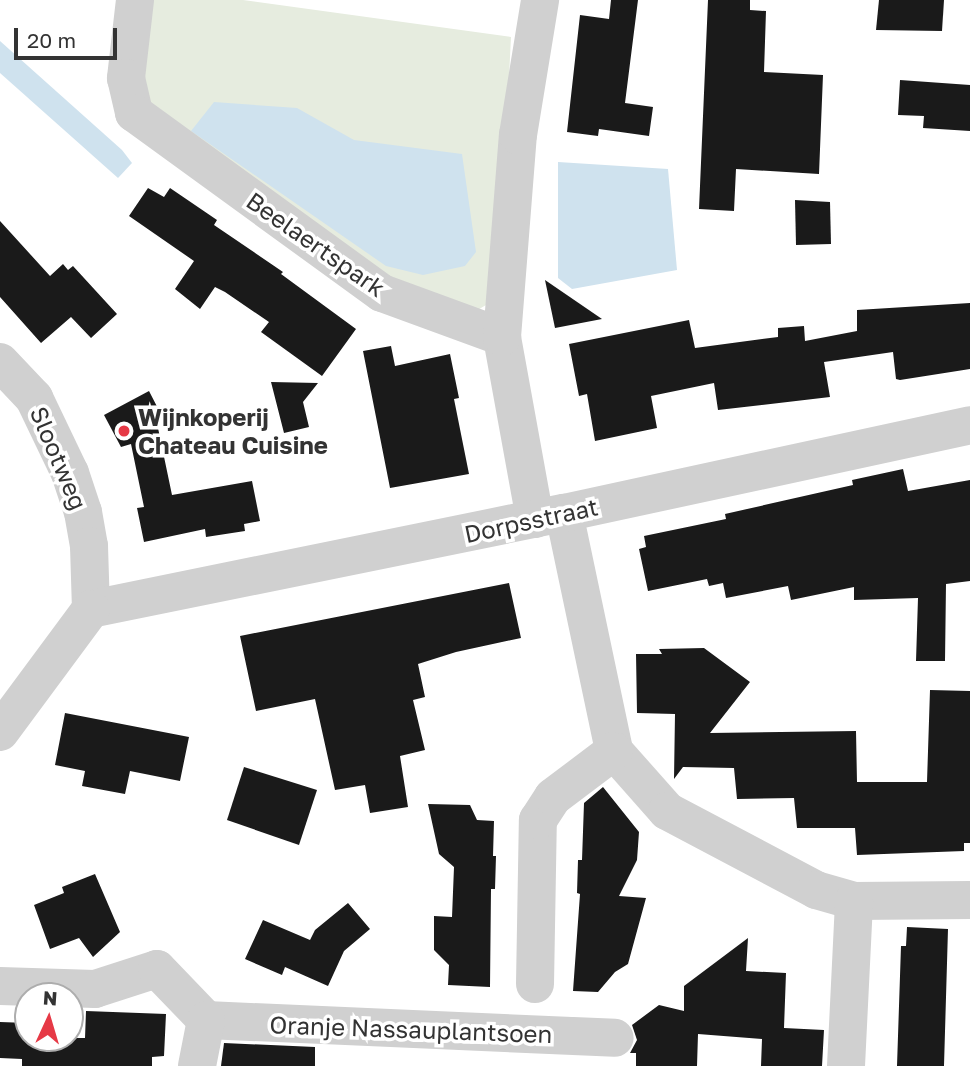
<!DOCTYPE html>
<html>
<head>
<meta charset="utf-8">
<style>
  body { margin:0 }
  #map { position:relative; width:970px; height:1066px; overflow:hidden; background:#fff; font-family:"Golos Text",sans-serif }
  div>[style] { position:absolute }
  .green>* { inset:0; background:#e6ecdf }
  .water>* { inset:0; background:#cfe2ee }
  .building>* { inset:0; background:#1a1a1a }
  .minor>* { height:38px; margin:-19px; padding:0 19px; transform-origin:19px; border-radius:19px; background:#d0d0d0 }
  .tertiary>* { height:38px; margin:-19px; padding:0 19px; transform-origin:19px; border-radius:19px; background:#d0d0d0 }
  .dots>* { width:19px; height:19px; translate:-50% -50%; box-sizing:border-box; border:4px solid #fff; border-radius:50% }
  span { translate:-50% -50%; white-space:nowrap; text-align:center; line-height:1.15; -webkit-text-stroke:7px #fff; paint-order:stroke }
  .street-label { font-size:24px; color:#333 }
  .poi-label { font-size:24px; color:#333; font-weight:700 }
  .left { translate:0 -50%; text-align:left }
  .north { position:absolute; left:14px; top:982px; width:70px; height:70px; box-sizing:border-box; background:#fff; border:2px solid #adadad; border-radius:50%; rotate:4deg; font-size:19px; font-weight:700; line-height:28px; text-align:center; color:#333 }
  .north::after { content:''; display:block; margin:auto; width:24px; height:32px; background:#e63946; clip-path:polygon(50% 0,100% 100%,50% 72%,0 100%) }
  .scale { position:absolute; left:14px; top:28px; width:103px; height:32px; box-sizing:border-box; border:4px solid #333; border-top:0; padding-left:9px; font-size:21px; line-height:24px; white-space:nowrap; color:#333; -webkit-text-stroke:5px #fff; paint-order:stroke }
</style>
</head>
<body>
<div id="map">
  <div class="green">
    <div style="clip-path:polygon(146px 0,243px 0,511px 37px,498px 298px,469px 315px,379px 276px,141px 97px)"></div>
  </div>
  <div class="water">
    <div style="clip-path:polygon(0 41px,122px 150px,132px 163px,118px 178px,0 73px)"></div>
    <div style="clip-path:polygon(214px 102px,297px 108px,354px 140px,462px 154px,476px 252px,465px 266px,423px 275px,386px 266px,191px 131px)"></div>
    <div style="clip-path:polygon(558px 162px,668px 169px,677px 270px,572px 289px,558px 278px)"></div>
  </div>
  <div class="building">
    <div style="clip-path:polygon(611px 0,638px 0,625px 103px,653px 107px,649px 136px,599px 129px,598px 136px,567px 132px,580px 15px,609px 19px)"></div>
    <div style="clip-path:polygon(708px 0,750px 0,750px 10px,766px 11px,764px 72px,823px 75px,819px 174px,736px 169px,734px 211px,699px 209px)"></div>
    <div style="clip-path:polygon(879px 0,944px 0,942px 31px,876px 30px)"></div>
    <div style="clip-path:polygon(900px 80px,970px 85px,970px 131px,923px 128px,924px 116px,898px 115px)"></div>
    <div style="clip-path:polygon(148px 188px,164px 197px,170px 188px,217px 220px,214px 225px,283px 272px,281px 274px,356px 329px,322px 376px,261px 332px,269px 322px,225px 292px,215px 287px,200px 309px,175px 289px,194px 261px,129px 216px)"></div>
    <div style="clip-path:polygon(795px 200px,830px 202px,831px 244px,796px 245px)"></div>
    <div style="clip-path:polygon(0 221px,50px 276px,63px 264px,68px 270px,73px 266px,117px 314px,91px 338px,71px 317px,41px 343px,0 297px)"></div>
    <div style="clip-path:polygon(545px 280px,602px 319px,555px 328px)"></div>
    <div style="clip-path:polygon(970px 303px,970px 369px,900px 380px,896px 379px,893px 352px,824px 362px,830px 397px,718px 410px,714px 383px,651px 396px,657px 428px,595px 441px,587px 394px,579px 396px,569px 344px,689px 320px,695px 348px,778px 337px,778px 328px,804px 326px,805px 341px,857px 331px,857px 310px)"></div>
    <div style="clip-path:polygon(391px 346px,395px 366px,450px 354px,459px 398px,454px 399px,469px 474px,390px 488px,363px 351px)"></div>
    <div style="clip-path:polygon(271px 382px,318px 383px,303px 402px,309px 427px,284px 433px)"></div>
    <div style="clip-path:polygon(149px 391px,166px 424px,158px 428px,172px 495px,252px 481px,260px 521px,244px 524px,245px 531px,206px 537px,205px 529px,144px 542px,137px 508px,144px 507px,131px 444px,121px 447px,104px 415px)"></div>
    <div style="clip-path:polygon(903px 469px,908px 491px,970px 480px,970px 581px,946px 584px,945px 661px,916px 661px,918px 598px,854px 600px,854px 587px,791px 600px,788px 586px,726px 598px,723px 583px,709px 586px,707px 579px,648px 591px,639px 549px,646px 547px,644px 536px,726px 519px,725px 514px,853px 485px,852px 480px)"></div>
    <div style="clip-path:polygon(509px 583px,521px 638px,456px 652px,418px 664px,425px 697px,413px 700px,425px 750px,400px 756px,408px 807px,370px 813px,365px 785px,335px 790px,315px 699px,256px 711px,240px 636px)"></div>
    <div style="clip-path:polygon(704px 648px,750px 682px,710px 733px,856px 731px,857px 782px,927px 782px,930px 690px,970px 691px,970px 843px,964px 843px,964px 851px,857px 855px,855px 828px,797px 828px,794px 798px,737px 799px,734px 768px,683px 767px,674px 779px,675px 714px,637px 713px,636px 654px,662px 654px,659px 649px)"></div>
    <div style="clip-path:polygon(65px 713px,189px 737px,180px 781px,130px 771px,125px 794px,82px 786px,85px 771px,55px 765px)"></div>
    <div style="clip-path:polygon(244px 767px,317px 790px,299px 845px,227px 820px)"></div>
    <div style="clip-path:polygon(603px 787px,639px 832px,637px 860px,619px 896px,646px 898px,628px 964px,615px 972px,598px 992px,573px 991px,580px 894px,577px 893px,578px 860px,582px 860px,584px 803px)"></div>
    <div style="clip-path:polygon(428px 804px,470px 805px,477px 820px,494px 821px,493px 856px,496px 856px,495px 889px,491px 889px,490px 987px,448px 985px,449px 965px,434px 950px,434px 916px,452px 917px,454px 867px,439px 854px)"></div>
    <div style="clip-path:polygon(95px 874px,120px 932px,93px 957px,79px 938px,50px 949px,34px 905px,64px 893px,62px 887px)"></div>
    <div style="clip-path:polygon(348px 903px,370px 929px,344px 951px,328px 986px,285px 967px,282px 975px,245px 959px,263px 920px,310px 940px,315px 930px)"></div>
    <div style="clip-path:polygon(907px 927px,948px 929px,944px 1066px,897px 1066px,901px 946px,906px 946px)"></div>
    <div style="clip-path:polygon(748px 938px,746px 971px,786px 973px,784px 1028px,824px 1030px,822px 1066px,761px 1066px,762px 1039px,698px 1034px,697px 1066px,636px 1066px,636px 1053px,630px 1053px,637px 1040px,632px 1025px,659px 1005px,684px 1011px,684px 986px)"></div>
    <div style="clip-path:polygon(86px 1011px,166px 1014px,164px 1056px,152px 1057px,152px 1066px,22px 1066px,22px 1059px,0 1058px,0 1022px,28px 1023px,28px 1038px,85px 1038px)"></div>
    <div style="clip-path:polygon(224px 1043px,315px 1047px,315px 1066px,221px 1066px)"></div>
  </div>
  <div class="minor">
    <div style="left:135px;top:0;width:79px;rotate:96.6deg"></div>
    <div style="left:126px;top:78px;width:36px;rotate:77deg"></div>
    <div style="left:134px;top:113px;width:306px;rotate:36deg"></div>
    <div style="left:382px;top:293px;width:128px;rotate:20.1deg"></div>
    <div style="left:564px;top:513px;width:243px;rotate:78.1deg"></div>
    <div style="left:614px;top:751px;width:80px;rotate:48.5deg"></div>
    <div style="left:667px;top:811px;width:169px;rotate:27.9deg"></div>
    <div style="left:816px;top:890px;width:40px;rotate:16deg"></div>
    <div style="left:854px;top:901px;width:116px;rotate:-0.5deg"></div>
    <div style="left:535px;top:519px;width:185px;rotate:-100.3deg"></div>
    <div style="left:502px;top:337px;width:203px;rotate:-85.5deg"></div>
    <div style="left:518px;top:135px;width:137px;rotate:-80.7deg"></div>
    <div style="left:535px;top:984px;width:164px;rotate:-89deg"></div>
    <div style="left:538px;top:820px;width:27px;rotate:-57deg"></div>
    <div style="left:553px;top:797px;width:76px;rotate:-37deg"></div>
    <div style="left:0;top:986px;width:95px;rotate:1.8deg"></div>
    <div style="left:95px;top:989px;width:65px;rotate:-17.9deg"></div>
    <div style="left:157px;top:969px;width:71px;rotate:46.1deg"></div>
    <div style="left:206px;top:1020px;width:409px;rotate:2.5deg"></div>
    <div style="left:197px;top:1066px;width:47px;rotate:-78.9deg"></div>
    <div style="left:846px;top:1066px;width:165px;rotate:-87.2deg"></div>
  </div>
  <div class="tertiary">
    <div style="left:0;top:362px;width:50px;rotate:46.6deg"></div>
    <div style="left:34px;top:398px;width:83px;rotate:64.4deg"></div>
    <div style="left:70px;top:473px;width:41px;rotate:71.6deg"></div>
    <div style="left:83px;top:512px;width:35px;rotate:80deg"></div>
    <div style="left:89px;top:546px;width:63px;rotate:88.2deg"></div>
    <div style="left:91px;top:609px;width:483px;rotate:-11.5deg"></div>
    <div style="left:564px;top:513px;width:415px;rotate:-12.2deg"></div>
    <div style="left:0;top:732px;width:153px;rotate:-53.5deg"></div>
  </div>
  <div class="dots">
    <div style="left:124px;top:431px;background:#e63946"></div>
  </div>
  <div class="street-label">
    <span style="left:316px;top:244px;rotate:35deg">Beelaertspark</span>
    <span style="left:59px;top:458px;rotate:67deg">Slootweg</span>
    <span style="left:531px;top:520px;rotate:-12deg">Dorpsstraat</span>
    <span style="left:411px;top:1029px;rotate:2deg">Oranje Nassauplantsoen</span>
  </div>
  <div class="poi-label">
    <span class="left" style="left:138px;top:431px">Wijnkoperij<br>Chateau Cuisine</span>
  </div>
  <div class="north">N</div>
  <div class="scale">20 m</div>
</div>
</body>
</html>
